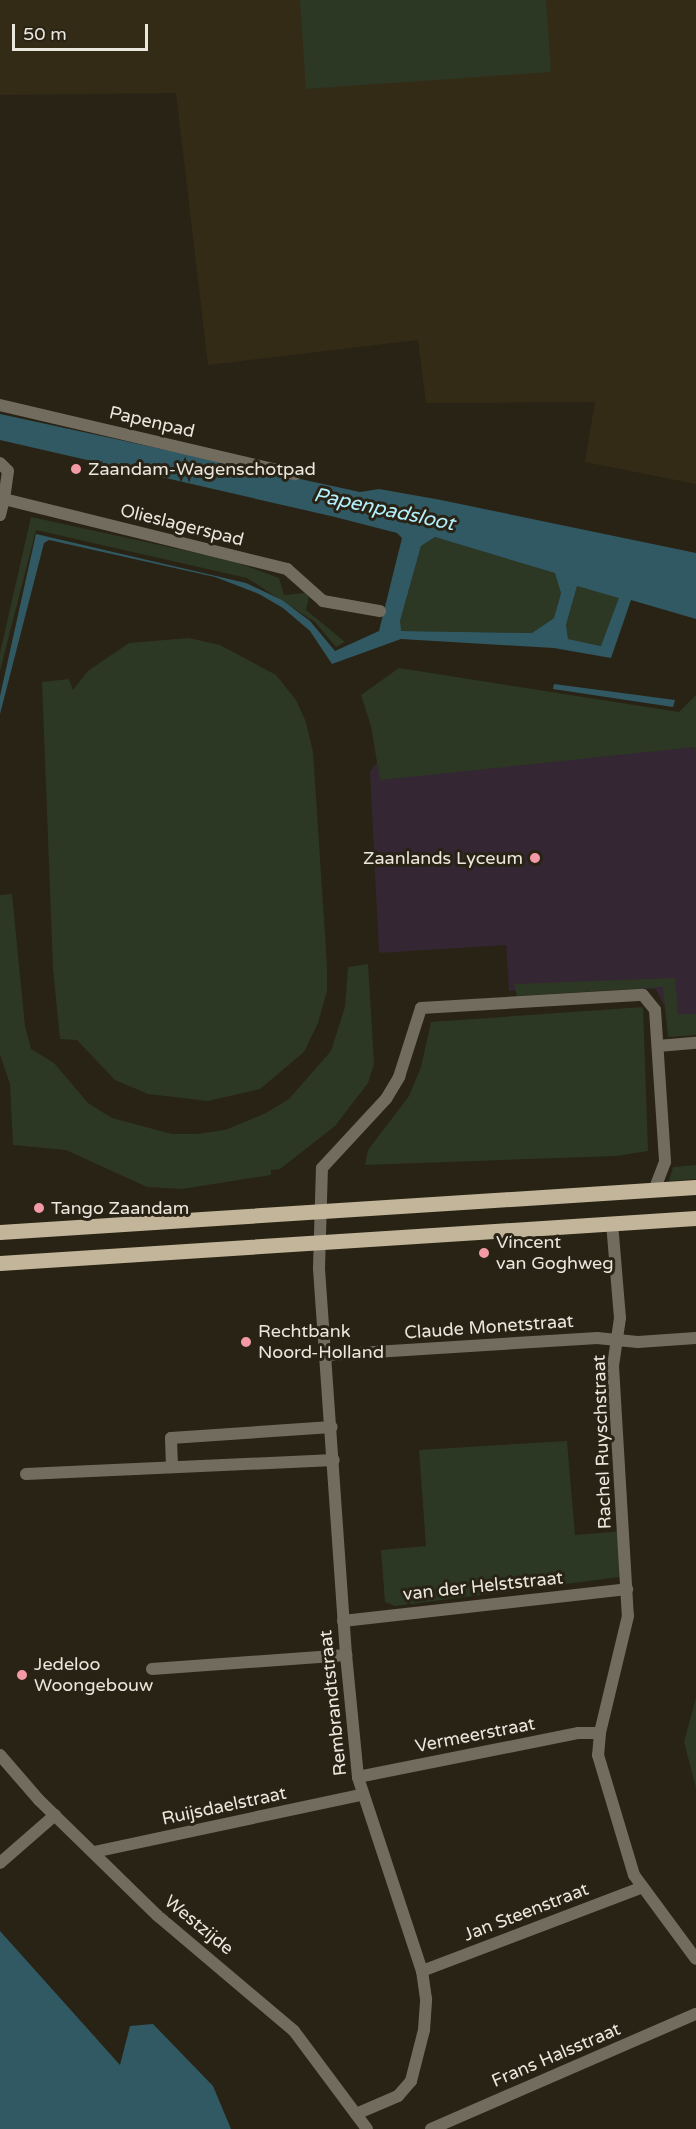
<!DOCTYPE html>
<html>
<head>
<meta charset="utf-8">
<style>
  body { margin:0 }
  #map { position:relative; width:696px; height:2129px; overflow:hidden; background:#292315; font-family:"Varela Round",sans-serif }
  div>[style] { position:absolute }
  .built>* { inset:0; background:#342b17 }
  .education>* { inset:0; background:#342632 }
  .green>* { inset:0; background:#2c3823 }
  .water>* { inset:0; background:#315963 }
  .minor>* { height:12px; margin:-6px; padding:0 6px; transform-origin:6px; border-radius:6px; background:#726c5f }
  .tertiary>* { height:12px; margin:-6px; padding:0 6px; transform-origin:6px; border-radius:6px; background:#726c5f }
  .primary>* { height:15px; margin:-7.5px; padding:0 7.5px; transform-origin:7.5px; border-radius:7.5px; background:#c2b599 }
  .dots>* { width:16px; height:16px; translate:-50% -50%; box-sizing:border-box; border:3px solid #292315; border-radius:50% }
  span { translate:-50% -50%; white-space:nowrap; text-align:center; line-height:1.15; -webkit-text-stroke:6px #292315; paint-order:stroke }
  .street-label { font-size:18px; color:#eae7de }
  .poi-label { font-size:18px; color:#eae7de }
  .left { translate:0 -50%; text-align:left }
  .right { translate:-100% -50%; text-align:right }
  .water-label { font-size:20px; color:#b4effd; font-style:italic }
  .scale { position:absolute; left:12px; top:24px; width:136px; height:27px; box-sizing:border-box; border:3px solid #eae7de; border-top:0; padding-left:8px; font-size:18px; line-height:21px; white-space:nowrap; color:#eae7de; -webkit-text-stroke:4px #292315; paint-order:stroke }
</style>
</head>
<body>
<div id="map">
  <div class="built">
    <div style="clip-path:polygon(0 0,696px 0,696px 484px,585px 462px,595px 402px,426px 403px,418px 340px,208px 365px,176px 93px,0 95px)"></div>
  </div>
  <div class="education">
    <div style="clip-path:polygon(696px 728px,696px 1028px,675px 1029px,656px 989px,509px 991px,506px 945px,379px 953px,370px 772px,384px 753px)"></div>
  </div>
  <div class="green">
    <div style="clip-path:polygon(300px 0,546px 0,551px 72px,306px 89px)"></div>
    <div style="clip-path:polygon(31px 517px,233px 561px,279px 578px,284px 595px,305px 593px,309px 597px,306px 610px,345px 642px,336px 647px,315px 622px,247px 578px,36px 530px,0 671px,0 653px)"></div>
    <div style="clip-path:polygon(435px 537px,556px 573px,561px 593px,554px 618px,532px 633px,400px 631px,400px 621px,421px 546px)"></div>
    <div style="clip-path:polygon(577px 586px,620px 597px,602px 646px,568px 639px,566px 625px)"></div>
    <div style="clip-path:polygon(189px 638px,220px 645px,276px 675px,296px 700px,306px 722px,313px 752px,327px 965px,327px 991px,318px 1023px,304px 1052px,260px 1089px,208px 1101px,148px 1094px,115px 1080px,77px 1040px,60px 1039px,53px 969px,42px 682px,69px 679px,73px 690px,88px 671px,129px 643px)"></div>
    <div style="clip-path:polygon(399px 668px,679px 712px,696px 695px,696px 759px,695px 747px,380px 780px,371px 726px,361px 695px)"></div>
    <div style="clip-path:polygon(12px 894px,25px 1026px,31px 1049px,54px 1063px,88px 1103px,112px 1118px,172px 1134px,197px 1134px,225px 1130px,266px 1113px,289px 1099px,331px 1051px,345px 1007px,348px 967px,368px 964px,374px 1064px,368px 1083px,335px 1126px,280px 1169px,271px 1170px,271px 1175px,182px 1189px,147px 1187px,66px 1150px,13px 1145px,10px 1084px,0 1055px,0 895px)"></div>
    <div style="clip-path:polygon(675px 978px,678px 1014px,696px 1014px,696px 1035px,668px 1037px,663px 987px,517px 996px,514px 984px)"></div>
    <div style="clip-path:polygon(643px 1007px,648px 1151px,616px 1156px,365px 1165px,368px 1150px,409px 1096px,421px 1067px,431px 1022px)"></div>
    <div style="clip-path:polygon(696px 1165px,696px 1179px,669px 1181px,673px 1167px)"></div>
    <div style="clip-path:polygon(567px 1441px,575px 1535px,623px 1531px,627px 1576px,395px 1606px,385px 1602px,381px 1550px,426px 1546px,419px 1450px)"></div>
    <div style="clip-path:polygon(696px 1698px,696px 1788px,684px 1742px)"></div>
  </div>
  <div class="water">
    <div style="clip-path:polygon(evenodd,0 414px,360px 492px,379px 489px,441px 500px,696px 553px,696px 619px,631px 600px,611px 658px,554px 648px,401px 639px,332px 664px,310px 631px,283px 608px,259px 594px,215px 577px,49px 540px,44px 543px,0 714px,0 696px,36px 534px,246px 583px,282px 600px,310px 621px,335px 651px,379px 631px,402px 538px,397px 533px,335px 517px,0 440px,0 414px,435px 537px,555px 573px,561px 593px,554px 618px,532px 633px,401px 631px,400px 621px,421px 546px,435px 537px,0 414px,577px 586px,619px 598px,601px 646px,568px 639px,566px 625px,577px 586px)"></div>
    <div style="clip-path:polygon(554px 684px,675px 700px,673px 707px,553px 689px)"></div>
    <div style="clip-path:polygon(0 1931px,120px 2065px,130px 2026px,153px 2024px,213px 2086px,231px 2129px,0 2129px)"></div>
  </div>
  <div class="minor">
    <div style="left:0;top:405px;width:303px;rotate:13.2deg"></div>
    <div style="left:0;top:463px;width:11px;rotate:45deg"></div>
    <div style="left:8px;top:471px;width:28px;rotate:98deg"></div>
    <div style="left:4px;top:499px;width:292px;rotate:13.9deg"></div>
    <div style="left:287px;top:569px;width:48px;rotate:41.6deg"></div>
    <div style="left:323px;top:601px;width:58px;rotate:10deg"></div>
    <div style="left:0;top:515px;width:16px;rotate:-76deg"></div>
    <div style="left:658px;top:1046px;width:38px;rotate:-5deg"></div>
    <div style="left:612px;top:1223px;width:95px;rotate:85.2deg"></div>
    <div style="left:620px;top:1318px;width:49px;rotate:98.3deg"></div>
    <div style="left:613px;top:1366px;width:250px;rotate:86.6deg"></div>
    <div style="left:628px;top:1616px;width:120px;rotate:103.5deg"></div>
    <div style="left:600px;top:1733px;width:22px;rotate:95deg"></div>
    <div style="left:598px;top:1755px;width:125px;rotate:73.3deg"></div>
    <div style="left:634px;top:1875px;width:104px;rotate:53.6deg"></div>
    <div style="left:327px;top:1355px;width:271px;rotate:-3.6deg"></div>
    <div style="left:597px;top:1338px;width:41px;rotate:5.6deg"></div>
    <div style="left:638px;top:1342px;width:58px;rotate:-3.9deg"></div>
    <div style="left:172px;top:1467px;width:29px;rotate:-92deg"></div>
    <div style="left:171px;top:1438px;width:161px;rotate:-3.9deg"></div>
    <div style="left:26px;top:1474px;width:308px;rotate:-2.6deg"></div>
    <div style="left:343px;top:1621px;width:286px;rotate:-6.4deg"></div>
    <div style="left:152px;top:1669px;width:195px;rotate:-4.1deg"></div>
    <div style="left:358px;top:1777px;width:225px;rotate:-11.3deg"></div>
    <div style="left:579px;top:1733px;width:21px"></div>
    <div style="left:94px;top:1852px;width:273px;rotate:-12.1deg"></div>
    <div style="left:0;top:1863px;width:73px;rotate:-41.1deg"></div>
    <div style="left:422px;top:1971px;width:236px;rotate:-20.8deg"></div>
    <div style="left:356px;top:2114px;width:46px;rotate:-23.2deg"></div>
    <div style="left:398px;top:2096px;width:20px;rotate:-49deg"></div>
    <div style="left:411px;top:2081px;width:53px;rotate:-75.7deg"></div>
    <div style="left:424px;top:2030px;width:31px;rotate:-86deg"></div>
    <div style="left:426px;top:1999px;width:28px;rotate:-98deg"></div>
    <div style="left:422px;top:1971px;width:204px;rotate:-108.3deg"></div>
    <div style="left:358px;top:1777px;width:123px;rotate:-95.6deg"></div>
    <div style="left:346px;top:1655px;width:388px;rotate:-94deg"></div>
    <div style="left:319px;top:1268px;width:100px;rotate:-88.3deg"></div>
    <div style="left:322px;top:1168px;width:94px;rotate:-47.2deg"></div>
    <div style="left:386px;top:1099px;width:26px;rotate:-59deg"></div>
    <div style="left:399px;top:1077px;width:72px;rotate:-72.3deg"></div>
    <div style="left:421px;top:1008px;width:222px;rotate:-3.4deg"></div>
    <div style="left:643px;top:995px;width:19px;rotate:51deg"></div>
    <div style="left:655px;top:1010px;width:152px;rotate:86.2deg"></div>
    <div style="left:665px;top:1162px;width:30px;rotate:111deg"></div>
    <div style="left:431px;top:2129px;width:289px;rotate:-23.5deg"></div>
  </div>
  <div class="tertiary">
    <div style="left:0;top:1755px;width:60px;rotate:49.1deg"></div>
    <div style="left:39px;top:1800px;width:166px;rotate:44.3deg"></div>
    <div style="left:158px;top:1916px;width:178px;rotate:40.2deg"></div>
    <div style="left:294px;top:2031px;width:122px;rotate:53.3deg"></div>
  </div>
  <div class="primary">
    <div style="left:0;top:1232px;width:697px;rotate:-3.7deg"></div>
    <div style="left:0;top:1263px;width:697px;rotate:-3.7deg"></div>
  </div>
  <div class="dots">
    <div style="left:76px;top:469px;background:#f49aa7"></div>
    <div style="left:535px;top:858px;background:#f49aa7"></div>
    <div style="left:39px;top:1208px;background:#f49aa7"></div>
    <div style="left:484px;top:1253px;background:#f49aa7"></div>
    <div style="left:246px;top:1342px;background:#f49aa7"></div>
    <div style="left:22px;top:1675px;background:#f49aa7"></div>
  </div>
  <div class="street-label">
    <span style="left:152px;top:422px;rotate:13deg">Papenpad</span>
    <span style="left:182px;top:525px;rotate:14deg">Olieslagerspad</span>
    <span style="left:489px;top:1327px;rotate:-4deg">Claude Monetstraat</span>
    <span style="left:602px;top:1442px;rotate:-92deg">Rachel Ruyschstraat</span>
    <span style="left:483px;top:1586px;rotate:-6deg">van der Helststraat</span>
    <span style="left:333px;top:1703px;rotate:-96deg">Rembrandtstraat</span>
    <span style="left:475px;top:1735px;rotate:-11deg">Vermeerstraat</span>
    <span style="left:224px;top:1806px;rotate:-12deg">Ruijsdaelstraat</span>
    <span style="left:526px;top:1912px;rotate:-21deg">Jan Steenstraat</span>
    <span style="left:199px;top:1925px;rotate:39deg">Westzijde</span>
    <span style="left:556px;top:2055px;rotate:-23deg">Frans Halsstraat</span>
  </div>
  <div class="poi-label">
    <span class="left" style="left:88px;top:469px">Zaandam-Wagenschotpad</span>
    <span class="right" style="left:523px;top:858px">Zaanlands Lyceum</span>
    <span class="left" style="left:51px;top:1208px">Tango Zaandam</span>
    <span class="left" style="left:496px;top:1253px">Vincent<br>van Goghweg</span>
    <span class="left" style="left:258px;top:1342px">Rechtbank<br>Noord-Holland</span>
    <span class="left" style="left:34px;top:1675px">Jedeloo<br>Woongebouw</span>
  </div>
  <div class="water-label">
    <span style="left:384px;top:510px;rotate:12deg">Papenpadsloot</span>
  </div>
  <div class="scale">50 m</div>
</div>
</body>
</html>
